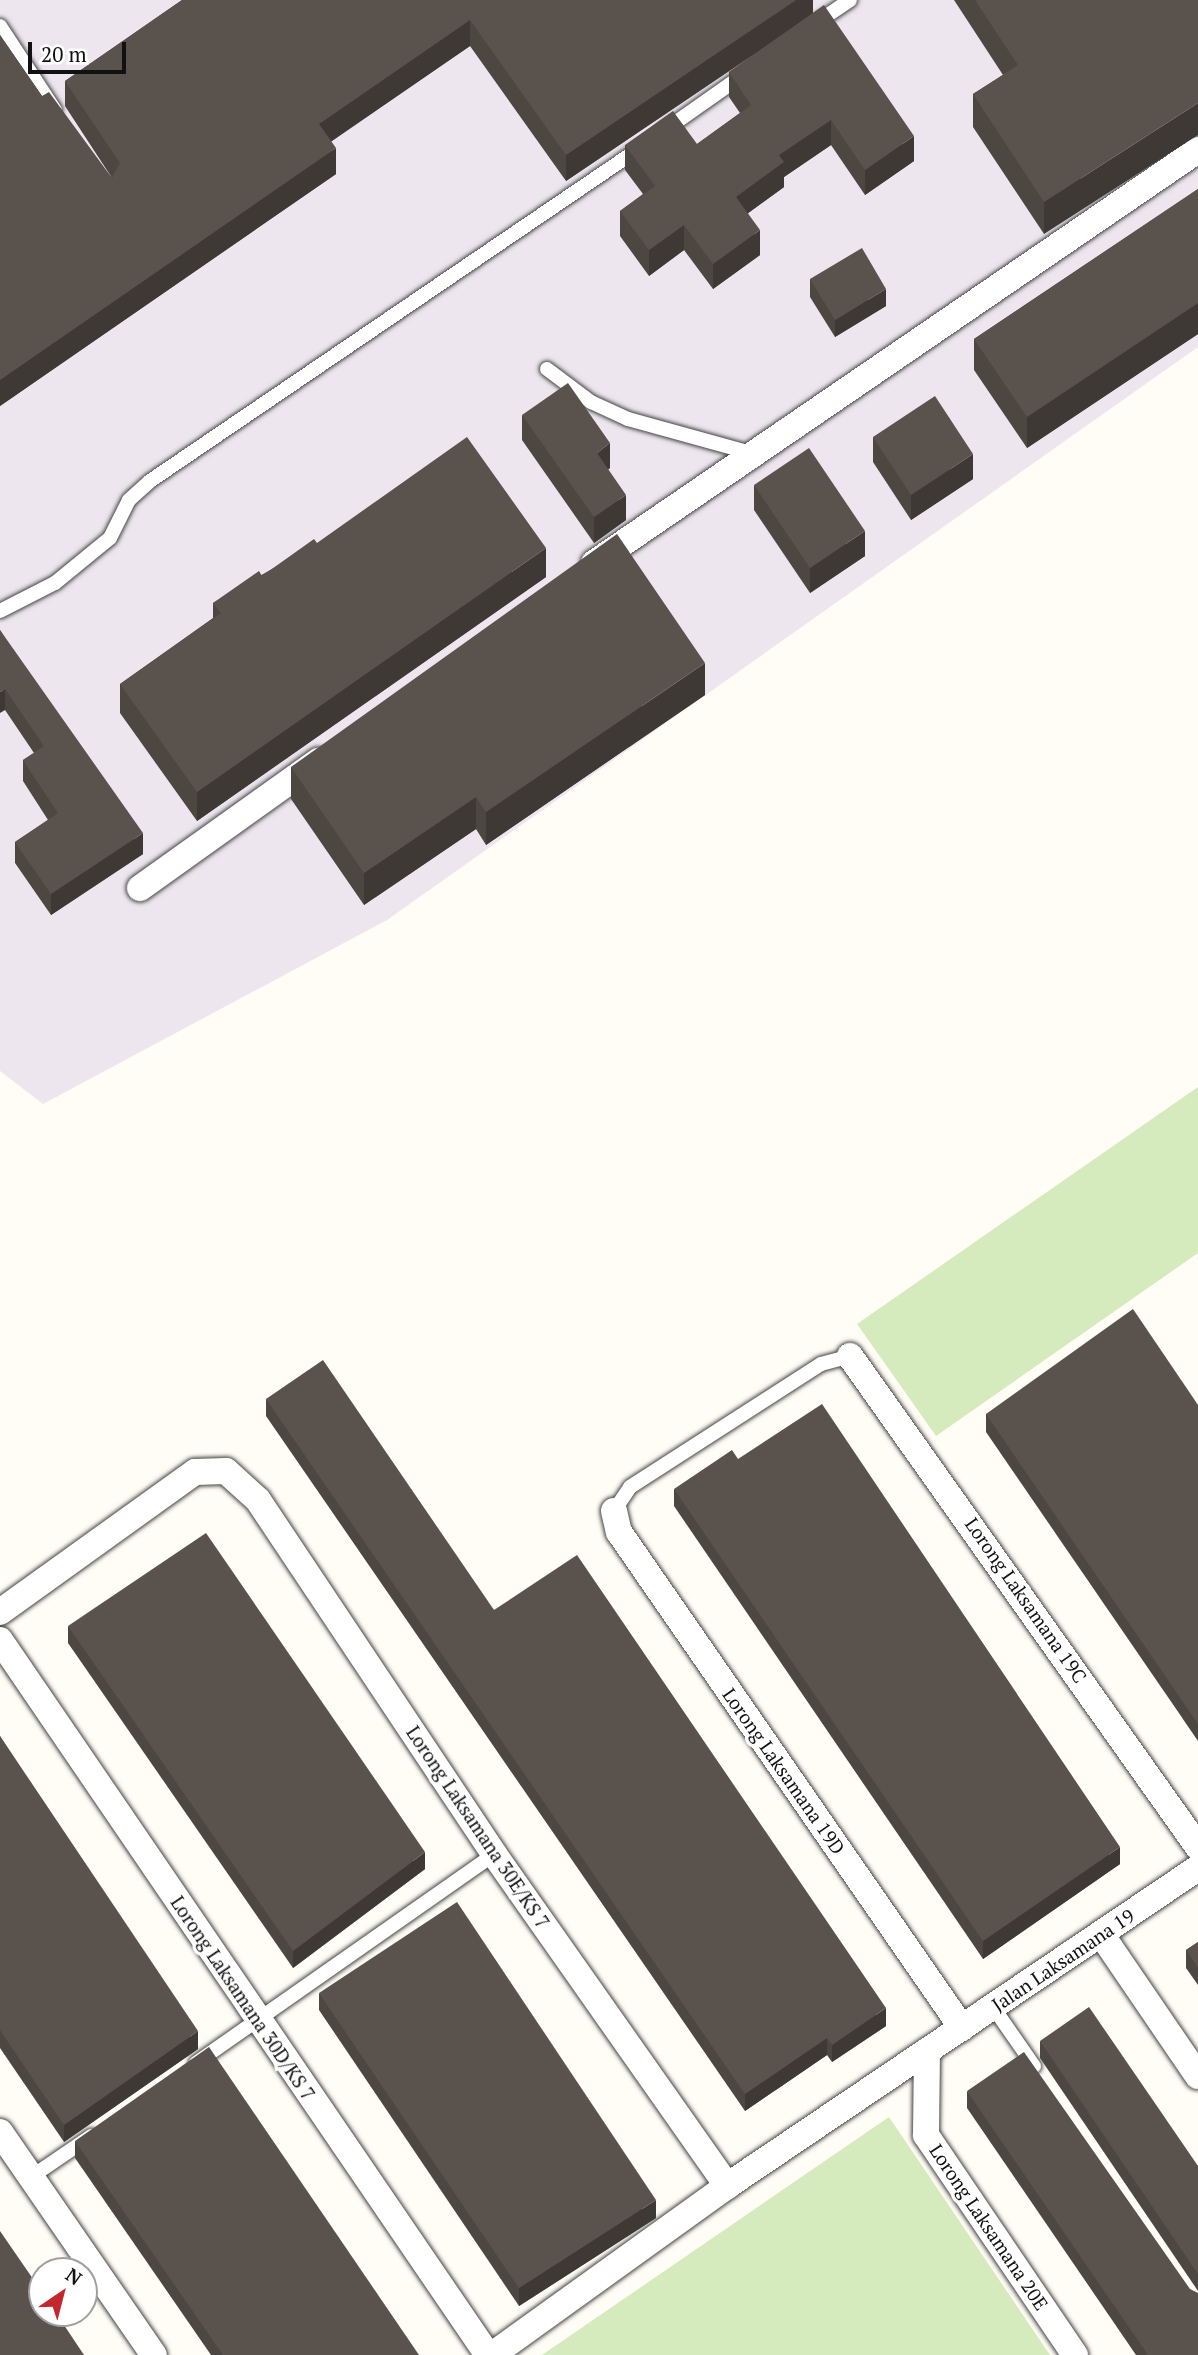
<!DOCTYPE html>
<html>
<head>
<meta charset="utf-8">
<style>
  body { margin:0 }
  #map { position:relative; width:1198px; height:2355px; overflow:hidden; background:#fffdf5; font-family:"PT Serif",serif }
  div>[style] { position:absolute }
  .industrial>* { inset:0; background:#eee6ef }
  .green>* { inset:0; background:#d5ebbd }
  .roads { filter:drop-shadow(0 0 2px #444) drop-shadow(0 0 2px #444) }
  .service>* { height:14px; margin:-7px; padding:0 7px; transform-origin:7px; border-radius:7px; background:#fff }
  .minor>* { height:26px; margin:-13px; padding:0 13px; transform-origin:13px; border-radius:13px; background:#fff }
  .wall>* { inset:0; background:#4d4742 }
  .shaded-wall>* { inset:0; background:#3f3936 }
  .building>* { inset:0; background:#5a524d }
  span { translate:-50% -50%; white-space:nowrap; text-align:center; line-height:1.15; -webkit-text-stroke:7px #fff; paint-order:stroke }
  .street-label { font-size:19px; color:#111 }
  .north { position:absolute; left:28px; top:2257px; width:70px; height:70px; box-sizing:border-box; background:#fff; border:2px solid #a0a0a0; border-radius:50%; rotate:35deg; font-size:19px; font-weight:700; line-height:28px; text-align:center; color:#111 }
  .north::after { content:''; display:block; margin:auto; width:24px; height:32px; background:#c4262e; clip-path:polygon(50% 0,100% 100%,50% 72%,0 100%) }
  .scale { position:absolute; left:28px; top:42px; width:98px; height:32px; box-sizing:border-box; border:4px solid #111; border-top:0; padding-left:9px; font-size:21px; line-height:24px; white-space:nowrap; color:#111; -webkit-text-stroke:5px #fff; paint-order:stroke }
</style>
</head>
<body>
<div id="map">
  <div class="industrial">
    <div style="clip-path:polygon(0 0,1198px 0,1198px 347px,387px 920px,43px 1104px,0 1071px)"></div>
  </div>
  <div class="green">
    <div style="clip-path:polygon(1198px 1087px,1198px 1253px,936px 1436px,857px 1324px)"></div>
    <div style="clip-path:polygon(889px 2117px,1050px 2355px,542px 2355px)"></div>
  </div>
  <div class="roads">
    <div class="service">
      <div style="left:816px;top:23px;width:41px;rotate:-34.1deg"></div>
      <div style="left:0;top:26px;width:100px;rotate:56.8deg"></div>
      <div style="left:665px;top:130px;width:95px;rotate:-35.2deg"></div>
      <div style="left:547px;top:369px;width:55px;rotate:36.9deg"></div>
      <div style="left:591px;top:402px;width:41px;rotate:24.7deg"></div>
      <div style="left:628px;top:419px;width:123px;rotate:15.5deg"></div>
      <div style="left:0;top:611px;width:62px;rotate:-27deg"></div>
      <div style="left:55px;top:583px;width:71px;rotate:-39.3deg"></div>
      <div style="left:110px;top:538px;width:42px;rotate:-63.4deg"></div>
      <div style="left:129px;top:500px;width:28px;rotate:-42deg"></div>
      <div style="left:150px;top:481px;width:592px;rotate:-34.2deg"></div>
      <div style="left:614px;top:1511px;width:29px;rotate:-56deg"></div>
      <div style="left:630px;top:1487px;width:227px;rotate:-32.8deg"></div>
      <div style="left:821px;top:1364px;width:30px;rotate:-15deg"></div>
      <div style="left:993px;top:2007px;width:72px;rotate:55.2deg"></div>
      <div style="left:196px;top:2063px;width:364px;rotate:-35deg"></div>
      <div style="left:31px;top:2177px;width:73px;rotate:-34.3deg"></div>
    </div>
    <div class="minor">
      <div style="left:594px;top:563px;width:732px;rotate:-34.36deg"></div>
      <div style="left:140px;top:888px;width:219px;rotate:-35.5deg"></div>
      <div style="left:850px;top:1356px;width:602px;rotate:54.67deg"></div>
      <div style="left:614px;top:1511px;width:22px;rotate:77deg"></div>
      <div style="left:619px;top:1532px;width:603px;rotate:55.33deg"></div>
      <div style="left:0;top:1612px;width:240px;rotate:-35.7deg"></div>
      <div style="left:195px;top:1472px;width:31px;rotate:-2deg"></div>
      <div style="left:226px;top:1471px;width:43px;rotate:42.2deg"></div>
      <div style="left:258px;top:1500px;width:425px;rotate:56.3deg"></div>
      <div style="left:494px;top:1854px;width:406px;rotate:54.9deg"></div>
      <div style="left:0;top:1640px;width:866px;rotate:55.69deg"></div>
      <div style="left:1101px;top:1934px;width:172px;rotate:55.7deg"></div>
      <div style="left:927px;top:2051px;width:84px;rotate:90.7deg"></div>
      <div style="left:926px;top:2135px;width:266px;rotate:55.9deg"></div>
      <div style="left:0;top:2132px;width:271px;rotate:55.4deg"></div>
      <div style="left:492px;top:2355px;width:289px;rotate:-35.7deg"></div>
      <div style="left:727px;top:2186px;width:568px;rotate:-34.03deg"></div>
    </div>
  </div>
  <div class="wall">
    <div style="clip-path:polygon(182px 0,813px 0,813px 13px,914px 161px,865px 195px,831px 145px,784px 177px,784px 187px,748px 213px,760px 255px,713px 289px,684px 250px,649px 276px,620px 236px,620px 211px,643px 194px,625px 170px,625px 145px,697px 144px,740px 113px,729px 97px,729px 72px,756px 53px,566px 181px,470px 46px,331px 141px,336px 174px,0 406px,0 35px,42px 96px,112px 178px,65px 106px,65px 81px)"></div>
    <div style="clip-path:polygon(954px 0,1198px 0,1044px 234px,973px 127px,973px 94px,1003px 75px)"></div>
    <div style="clip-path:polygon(1198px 189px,1198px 334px,1027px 448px,974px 370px,974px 339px)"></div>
    <div style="clip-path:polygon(810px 279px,886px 306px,835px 337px,810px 297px)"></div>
    <div style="clip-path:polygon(522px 415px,610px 468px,608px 469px,626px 520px,594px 543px,522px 440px)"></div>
    <div style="clip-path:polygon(873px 437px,973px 479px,911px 520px,873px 462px)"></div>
    <div style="clip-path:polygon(754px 485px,865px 556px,810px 593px,754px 510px)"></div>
    <div style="clip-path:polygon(317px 543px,546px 577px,197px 821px,120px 713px,120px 684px,213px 618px,213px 603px)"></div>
    <div style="clip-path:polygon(0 630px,143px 854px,51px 915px,15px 863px,15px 842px,48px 820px,23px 781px,23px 760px,34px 753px,5px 710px)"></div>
    <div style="clip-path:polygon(705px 695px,486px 845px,476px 829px,364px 905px,291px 799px,291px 767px)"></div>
    <div style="clip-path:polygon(266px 1399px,494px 1610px,886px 2026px,832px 2062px,827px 2055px,745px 2111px,266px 1416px)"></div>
    <div style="clip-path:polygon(1198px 1405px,1198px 1741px,986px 1432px,986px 1414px)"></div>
    <div style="clip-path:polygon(674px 1489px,1120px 1864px,983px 1959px,674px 1506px)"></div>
    <div style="clip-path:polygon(68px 1626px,425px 1869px,293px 1968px,68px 1643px)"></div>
    <div style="clip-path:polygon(0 1736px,198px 2049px,64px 2142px,0 2048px)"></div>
    <div style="clip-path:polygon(1198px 1942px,1198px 1985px,1186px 1968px,1186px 1950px)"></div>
    <div style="clip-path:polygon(319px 1993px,656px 2218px,519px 2306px,319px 2010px)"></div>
    <div style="clip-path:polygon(1040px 2041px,1198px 2166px,1198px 2291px,1040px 2058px)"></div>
    <div style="clip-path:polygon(967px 2091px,1198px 2355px,1136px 2355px,967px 2108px)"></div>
    <div style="clip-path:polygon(75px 2141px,419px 2355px,211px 2355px,75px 2158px)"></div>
  </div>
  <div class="shaded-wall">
    <div style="clip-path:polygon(796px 0,813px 0,813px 14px,566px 181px,566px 155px)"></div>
    <div style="clip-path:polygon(470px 20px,470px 46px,319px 150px,319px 124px)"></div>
    <div style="clip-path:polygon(1198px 103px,1198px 135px,1044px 234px,1044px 202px)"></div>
    <div style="clip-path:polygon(831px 120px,831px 145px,784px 177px,784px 187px,736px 222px,736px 197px,779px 155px)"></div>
    <div style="clip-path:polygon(914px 136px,914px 161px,865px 195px,865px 170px)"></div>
    <div style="clip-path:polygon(336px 148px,336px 174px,0 406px,0 380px)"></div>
    <div style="clip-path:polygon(684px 225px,684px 250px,649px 276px,649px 250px)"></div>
    <div style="clip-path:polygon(760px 230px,760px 255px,713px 289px,713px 264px)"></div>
    <div style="clip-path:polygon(886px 289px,886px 306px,835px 337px,835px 320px)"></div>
    <div style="clip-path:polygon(1198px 303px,1198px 334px,1027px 448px,1027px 417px)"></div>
    <div style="clip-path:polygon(610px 443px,610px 468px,597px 478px,597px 453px)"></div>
    <div style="clip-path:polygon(973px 454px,973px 479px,911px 520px,911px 495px)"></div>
    <div style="clip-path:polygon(626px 495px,626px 520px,594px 543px,594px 517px)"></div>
    <div style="clip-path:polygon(865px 531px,865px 556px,810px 593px,810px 568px)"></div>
    <div style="clip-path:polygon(546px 548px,546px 577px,197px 821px,197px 792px)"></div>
    <div style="clip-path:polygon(705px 663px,705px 695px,486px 845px,486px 812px)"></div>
    <div style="clip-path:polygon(5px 689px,5px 710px,0 713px,0 692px)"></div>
    <div style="clip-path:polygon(476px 797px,476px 829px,364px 905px,364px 873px)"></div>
    <div style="clip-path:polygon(143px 833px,143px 854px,51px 915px,51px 894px)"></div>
    <div style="clip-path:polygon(1120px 1847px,1120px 1864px,983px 1959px,983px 1941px)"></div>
    <div style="clip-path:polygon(425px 1852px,425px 1869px,293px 1968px,293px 1951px)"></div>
    <div style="clip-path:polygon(886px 2008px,886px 2026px,832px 2062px,832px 2045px)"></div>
    <div style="clip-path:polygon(198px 2031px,198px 2049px,64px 2142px,64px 2125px)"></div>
    <div style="clip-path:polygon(827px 2038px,827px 2055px,745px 2111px,745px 2094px)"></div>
    <div style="clip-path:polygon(656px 2200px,656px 2218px,519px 2306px,519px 2288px)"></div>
  </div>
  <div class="building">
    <div style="clip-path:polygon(182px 0,796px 0,566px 155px,470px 20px,319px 124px,336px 148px,0 380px,0 35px,42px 96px,49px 92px,112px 178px,120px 163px,65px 81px)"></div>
    <div style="clip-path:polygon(975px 0,1198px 0,1198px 103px,1044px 202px,973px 94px,1018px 65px)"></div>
    <div style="clip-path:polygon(824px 5px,914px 136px,865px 170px,831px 120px,779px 155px,784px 162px,736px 197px,760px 230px,713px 264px,684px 225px,649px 250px,620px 211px,655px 186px,625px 145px,673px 111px,697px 144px,751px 105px,729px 72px)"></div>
    <div style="clip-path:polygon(1198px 189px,1198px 303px,1027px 417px,974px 339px)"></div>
    <div style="clip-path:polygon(862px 248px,886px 289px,835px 320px,810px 279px)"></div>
    <div style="clip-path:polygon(568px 383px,610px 443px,597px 453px,626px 495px,594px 517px,522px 415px)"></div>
    <div style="clip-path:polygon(935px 396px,973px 454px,911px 495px,873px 437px)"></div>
    <div style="clip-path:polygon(467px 437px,546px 548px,197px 792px,120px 684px,221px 613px,213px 603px,259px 571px,262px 576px,314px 539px,317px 543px)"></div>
    <div style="clip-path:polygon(809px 448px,865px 531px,810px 568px,754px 485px)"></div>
    <div style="clip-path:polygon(617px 534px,705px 663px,486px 812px,476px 797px,364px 873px,291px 767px)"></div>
    <div style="clip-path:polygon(0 630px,143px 833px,51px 894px,15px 842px,58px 813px,23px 760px,44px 746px,5px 689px,0 692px)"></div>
    <div style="clip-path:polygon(1133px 1309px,1198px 1405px,1198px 1724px,986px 1414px)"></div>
    <div style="clip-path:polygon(323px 1360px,494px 1610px,577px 1555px,886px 2008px,832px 2045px,827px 2038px,745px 2094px,266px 1399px)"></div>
    <div style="clip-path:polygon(822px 1404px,1120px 1847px,983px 1941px,674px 1489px,732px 1450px,738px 1459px)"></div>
    <div style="clip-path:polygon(206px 1533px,425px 1852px,293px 1951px,68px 1626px)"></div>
    <div style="clip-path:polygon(0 1736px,198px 2031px,64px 2125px,0 2030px)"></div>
    <div style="clip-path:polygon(457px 1902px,656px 2200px,519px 2288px,319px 1993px)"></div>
    <div style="clip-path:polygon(1198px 1942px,1198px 1968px,1186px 1950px)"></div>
    <div style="clip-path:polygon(1089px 2007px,1198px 2166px,1198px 2274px,1040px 2041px)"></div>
    <div style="clip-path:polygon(209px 2047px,419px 2355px,223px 2355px,75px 2141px)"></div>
    <div style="clip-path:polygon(1024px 2052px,1190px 2289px,1198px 2293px,1198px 2355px,1148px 2355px,967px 2091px)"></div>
    <div style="clip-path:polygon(0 2231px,42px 2292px,42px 2313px,56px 2313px,84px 2355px,0 2355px)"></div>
  </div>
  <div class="street-label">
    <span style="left:1026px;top:1600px;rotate:55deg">Lorong Laksamana 19C</span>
    <span style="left:784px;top:1771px;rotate:55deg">Lorong Laksamana 19D</span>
    <span style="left:478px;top:1827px;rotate:56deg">Lorong Laksamana 30E/KS 7</span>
    <span style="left:1063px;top:1960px;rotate:-34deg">Jalan Laksamana 19</span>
    <span style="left:243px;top:1998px;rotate:56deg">Lorong Laksamana 30D/KS 7</span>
    <span style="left:989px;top:2227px;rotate:56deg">Lorong Laksamana 20E</span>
  </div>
  <div class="north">N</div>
  <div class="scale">20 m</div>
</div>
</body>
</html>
